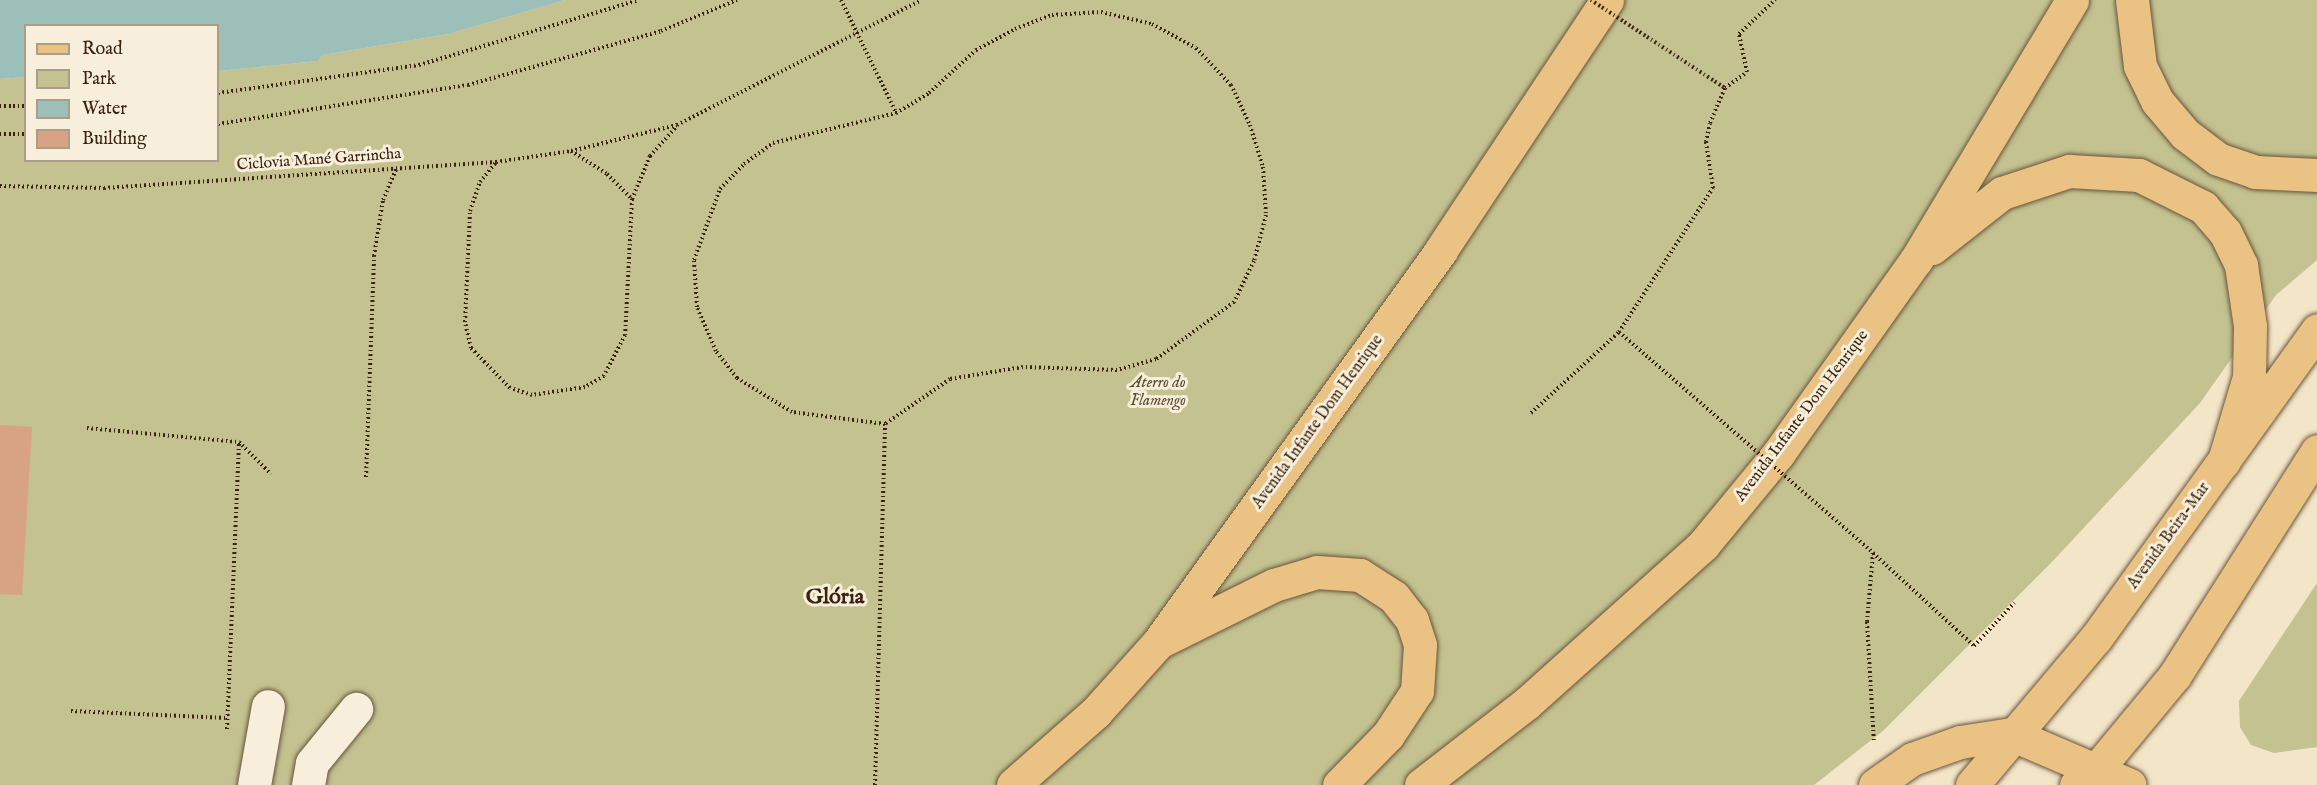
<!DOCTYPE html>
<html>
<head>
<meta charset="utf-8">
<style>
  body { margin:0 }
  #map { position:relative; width:2317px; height:785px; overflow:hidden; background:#f3e5c7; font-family:"IM FELL English",serif }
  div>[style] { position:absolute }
  .green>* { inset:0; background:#c3c290 }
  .water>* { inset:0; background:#9cbfb9 }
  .building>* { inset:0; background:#d8a384 }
  .path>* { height:4px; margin-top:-2px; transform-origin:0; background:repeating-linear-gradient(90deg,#3c230d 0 1.5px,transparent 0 4.5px) }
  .roads { filter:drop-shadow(0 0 2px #6a543c) drop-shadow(0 0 2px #6a543c) }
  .minor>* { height:33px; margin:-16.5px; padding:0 16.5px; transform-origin:16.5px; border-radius:16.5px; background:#f7eedb }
  .major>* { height:33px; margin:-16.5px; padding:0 16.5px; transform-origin:16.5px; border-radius:16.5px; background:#eac284 }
  .highway>* { height:33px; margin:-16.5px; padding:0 16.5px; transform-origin:16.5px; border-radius:16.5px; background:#eac284 }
  .path-bridge>* { height:4px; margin-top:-2px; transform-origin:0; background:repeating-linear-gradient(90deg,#3c230d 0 1.5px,transparent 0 4.5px) }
  span { translate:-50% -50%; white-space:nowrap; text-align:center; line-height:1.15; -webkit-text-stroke:6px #f7eedb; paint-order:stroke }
  .street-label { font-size:16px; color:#3c230d }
  .park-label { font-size:16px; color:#5e4b2e; font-style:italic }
  .district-label { font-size:22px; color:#3c230d; font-weight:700 }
  .legend { position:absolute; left:24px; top:24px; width:195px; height:138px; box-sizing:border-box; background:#f7eedb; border:2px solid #ac9d89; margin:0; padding:8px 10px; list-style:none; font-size:18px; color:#3c230d }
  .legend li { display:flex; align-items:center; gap:12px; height:30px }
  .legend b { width:30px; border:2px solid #ac9d89 }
</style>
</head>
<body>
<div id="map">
  <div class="green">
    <div style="clip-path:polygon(565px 0,2317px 0,2317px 260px,2276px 295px,2200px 403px,2051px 563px,1884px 730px,1814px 785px,0 785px,0 79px,25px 77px,26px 160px,218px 160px,218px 71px,318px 61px,323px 55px,449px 34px)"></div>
    <div style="clip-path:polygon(2317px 583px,2317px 747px,2274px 753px,2251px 745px,2240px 727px,2239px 701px)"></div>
  </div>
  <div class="water">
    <div style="clip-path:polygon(0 0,565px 0,449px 34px,323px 55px,318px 61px,218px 71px,218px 26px,26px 26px,25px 77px,0 79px)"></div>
  </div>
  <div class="building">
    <div style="clip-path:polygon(0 425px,32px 427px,22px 595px,0 594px)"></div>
  </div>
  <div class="path">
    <div style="left:841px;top:0;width:126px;rotate:64deg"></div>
    <div style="left:1101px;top:12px;width:52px;rotate:13.2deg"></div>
    <div style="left:1152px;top:24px;width:50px;rotate:28.6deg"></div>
    <div style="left:1196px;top:48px;width:51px;rotate:46.6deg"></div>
    <div style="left:1231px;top:85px;width:44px;rotate:64.6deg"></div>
    <div style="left:1250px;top:125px;width:44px;rotate:72.8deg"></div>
    <div style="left:1263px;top:167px;width:48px;rotate:86.4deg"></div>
    <div style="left:1266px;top:215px;width:48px;rotate:104.6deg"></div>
    <div style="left:1254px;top:261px;width:46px;rotate:116deg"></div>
    <div style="left:1234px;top:302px;width:97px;rotate:143.8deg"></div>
    <div style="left:1156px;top:359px;width:41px;rotate:164.2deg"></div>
    <div style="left:1117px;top:370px;width:94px;rotate:-178.2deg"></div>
    <div style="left:1023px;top:367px;width:74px;rotate:170.7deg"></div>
    <div style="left:950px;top:379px;width:79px;rotate:145.3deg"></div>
    <div style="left:885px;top:424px;width:94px;rotate:-172.6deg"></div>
    <div style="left:792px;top:412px;width:65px;rotate:-148.3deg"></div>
    <div style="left:737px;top:378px;width:34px;rotate:-128deg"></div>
    <div style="left:716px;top:351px;width:48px;rotate:-113.4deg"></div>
    <div style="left:697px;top:307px;width:47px;rotate:-93.7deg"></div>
    <div style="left:694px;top:260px;width:76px;rotate:-69.9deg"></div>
    <div style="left:720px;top:189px;width:35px;rotate:-46deg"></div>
    <div style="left:744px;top:164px;width:36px;rotate:-36deg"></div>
    <div style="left:773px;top:143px;width:127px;rotate:-13.7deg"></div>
    <div style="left:896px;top:113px;width:39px;rotate:-31deg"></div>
    <div style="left:929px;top:93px;width:64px;rotate:-42.5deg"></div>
    <div style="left:976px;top:50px;width:44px;rotate:-28.3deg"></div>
    <div style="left:1015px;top:29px;width:40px;rotate:-21deg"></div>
    <div style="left:1052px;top:15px;width:49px;rotate:-3.5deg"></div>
    <div style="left:218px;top:93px;width:203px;rotate:-7.9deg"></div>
    <div style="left:419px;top:65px;width:229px;rotate:-16.5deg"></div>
    <div style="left:0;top:106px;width:26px"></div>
    <div style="left:218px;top:124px;width:253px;rotate:-8.9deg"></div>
    <div style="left:468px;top:85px;width:200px;rotate:-15.6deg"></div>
    <div style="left:661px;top:31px;width:82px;rotate:-22.2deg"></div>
    <div style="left:0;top:134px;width:26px"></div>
    <div style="left:571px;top:151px;width:43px;rotate:32.6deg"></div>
    <div style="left:607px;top:174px;width:35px;rotate:45deg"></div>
    <div style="left:632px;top:199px;width:136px;rotate:92.9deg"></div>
    <div style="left:625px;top:335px;width:46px;rotate:117.1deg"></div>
    <div style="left:604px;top:376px;width:22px;rotate:150deg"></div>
    <div style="left:585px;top:387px;width:54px;rotate:171.4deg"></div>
    <div style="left:532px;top:395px;width:23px;rotate:-162deg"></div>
    <div style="left:510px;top:388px;width:56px;rotate:-134.3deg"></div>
    <div style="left:471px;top:348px;width:27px;rotate:-103deg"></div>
    <div style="left:465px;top:322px;width:111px;rotate:-87.4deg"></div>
    <div style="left:470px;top:211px;width:31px;rotate:-71deg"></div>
    <div style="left:480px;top:182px;width:26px;rotate:-51deg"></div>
    <div style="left:496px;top:162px;width:76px;rotate:-8.3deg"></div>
    <div style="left:571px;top:151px;width:109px;rotate:-13.8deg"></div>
    <div style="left:677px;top:125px;width:274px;rotate:-27.1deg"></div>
    <div style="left:0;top:186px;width:104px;rotate:1.1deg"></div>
    <div style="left:104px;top:188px;width:393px;rotate:-3.8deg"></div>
    <div style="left:632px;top:199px;width:47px;rotate:-67.3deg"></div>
    <div style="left:650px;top:156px;width:39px;rotate:-48deg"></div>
    <div style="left:1619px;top:332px;width:40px;rotate:41deg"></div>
    <div style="left:1531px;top:413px;width:120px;rotate:-42.6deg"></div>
    <div style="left:1619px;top:332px;width:172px;rotate:-56.9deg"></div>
    <div style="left:1713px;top:188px;width:47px;rotate:-98.7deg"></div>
    <div style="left:1706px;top:142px;width:19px;rotate:-78deg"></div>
    <div style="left:1710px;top:123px;width:38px;rotate:-67deg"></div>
    <div style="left:1725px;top:88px;width:27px;rotate:-36deg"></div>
    <div style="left:1747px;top:72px;width:39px;rotate:-102deg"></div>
    <div style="left:1739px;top:34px;width:50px;rotate:-43.4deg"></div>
    <div style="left:87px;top:428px;width:153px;rotate:5.3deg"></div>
    <div style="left:239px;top:442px;width:45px;rotate:45deg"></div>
    <div style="left:366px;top:477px;width:221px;rotate:-87.9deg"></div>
    <div style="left:374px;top:256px;width:57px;rotate:-80.9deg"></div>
    <div style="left:383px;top:200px;width:36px;rotate:-67deg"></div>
    <div style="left:1873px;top:553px;width:69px;rotate:95deg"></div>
    <div style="left:1867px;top:622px;width:121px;rotate:86.7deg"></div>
    <div style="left:1873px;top:553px;width:137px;rotate:42.6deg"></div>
    <div style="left:1974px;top:646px;width:59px;rotate:-47.1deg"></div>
    <div style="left:71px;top:711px;width:156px;rotate:2.6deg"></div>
    <div style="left:227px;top:729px;width:287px;rotate:-87.6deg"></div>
    <div style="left:875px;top:785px;width:361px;rotate:-88.4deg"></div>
  </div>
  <div class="roads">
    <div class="minor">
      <div style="left:254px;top:785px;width:80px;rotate:-80deg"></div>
      <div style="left:308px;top:785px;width:22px;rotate:-80deg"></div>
      <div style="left:312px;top:763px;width:70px;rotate:-50.8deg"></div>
    </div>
    <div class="major">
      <div style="left:2011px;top:734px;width:129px;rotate:23.2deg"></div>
      <div style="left:1875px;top:785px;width:45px;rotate:-35.1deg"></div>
      <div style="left:1912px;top:759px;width:51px;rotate:-19.5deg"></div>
      <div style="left:1960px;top:742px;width:52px;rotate:-8.9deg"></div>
      <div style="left:1972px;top:785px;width:192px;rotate:-49.9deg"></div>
      <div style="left:2096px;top:638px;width:379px;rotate:-54.3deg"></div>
      <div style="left:2076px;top:785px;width:26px;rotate:-37deg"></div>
      <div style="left:2097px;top:769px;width:122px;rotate:-50.3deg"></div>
      <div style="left:2175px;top:675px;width:265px;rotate:-57.6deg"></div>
    </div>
    <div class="highway">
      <div style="left:2132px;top:0;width:66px;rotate:83.1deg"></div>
      <div style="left:2140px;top:66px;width:39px;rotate:64deg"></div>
      <div style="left:2157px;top:101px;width:43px;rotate:49.7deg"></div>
      <div style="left:2185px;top:134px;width:41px;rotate:37.1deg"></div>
      <div style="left:2218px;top:159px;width:39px;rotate:19deg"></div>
      <div style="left:2255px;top:172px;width:62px;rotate:2.8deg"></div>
      <div style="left:1932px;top:248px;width:89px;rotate:-38.2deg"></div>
      <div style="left:2002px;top:193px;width:71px;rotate:-18.2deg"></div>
      <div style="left:2069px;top:171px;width:70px;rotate:3.3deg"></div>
      <div style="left:2139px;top:175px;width:72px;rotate:26.6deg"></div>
      <div style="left:2203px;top:207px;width:33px;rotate:49deg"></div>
      <div style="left:2225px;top:232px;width:37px;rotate:64deg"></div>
      <div style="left:2241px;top:265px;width:62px;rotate:81.6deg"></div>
      <div style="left:2250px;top:326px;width:51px;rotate:91.1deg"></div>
      <div style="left:2249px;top:377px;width:88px;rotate:106.6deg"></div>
      <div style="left:1163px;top:640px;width:124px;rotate:-26.4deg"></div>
      <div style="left:1274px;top:585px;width:45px;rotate:-16.8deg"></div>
      <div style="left:1317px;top:572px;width:43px;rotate:4deg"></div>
      <div style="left:1360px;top:575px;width:40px;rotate:32.9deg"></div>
      <div style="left:1394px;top:597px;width:29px;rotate:52deg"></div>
      <div style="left:1412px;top:620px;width:26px;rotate:72deg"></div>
      <div style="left:1420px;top:645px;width:46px;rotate:93.7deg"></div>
      <div style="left:1417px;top:691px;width:53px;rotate:123.4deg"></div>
      <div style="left:1388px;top:735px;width:70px;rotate:134.4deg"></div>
      <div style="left:1013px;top:785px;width:111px;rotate:-41.3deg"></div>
      <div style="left:1096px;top:712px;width:93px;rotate:-48.1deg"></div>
      <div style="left:1158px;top:643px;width:484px;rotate:-54.2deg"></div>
      <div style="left:1441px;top:250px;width:300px;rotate:-56.4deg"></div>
      <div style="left:1421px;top:785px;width:134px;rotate:-37.7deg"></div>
      <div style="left:1527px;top:703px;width:237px;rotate:-41.9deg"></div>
      <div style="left:1703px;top:545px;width:118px;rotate:-50.5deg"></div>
      <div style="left:1778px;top:454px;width:238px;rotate:-54.6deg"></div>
      <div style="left:1916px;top:260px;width:303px;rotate:-59deg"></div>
    </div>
  </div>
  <div class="path-bridge">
    <div style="left:1591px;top:0;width:160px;rotate:33.3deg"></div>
    <div style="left:1649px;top:358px;width:297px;rotate:41deg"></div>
  </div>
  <div class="street-label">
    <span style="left:319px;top:160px;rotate:-4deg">Ciclovia Mané Garrincha</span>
    <span style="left:1802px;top:416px;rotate:-53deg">Avenida Infante Dom Henrique</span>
    <span style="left:1318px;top:422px;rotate:-54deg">Avenida Infante Dom Henrique</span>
    <span style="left:2169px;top:536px;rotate:-54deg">Avenida Beira-Mar</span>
  </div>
  <div class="park-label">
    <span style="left:1158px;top:392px">Aterro do<br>Flamengo</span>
  </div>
  <div class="district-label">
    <span style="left:835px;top:598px">Glória</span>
  </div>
  <ul class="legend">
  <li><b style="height:8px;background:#eac284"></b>Road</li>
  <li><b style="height:16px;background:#c3c290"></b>Park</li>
  <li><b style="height:16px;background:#9cbfb9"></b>Water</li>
  <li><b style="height:16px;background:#d8a384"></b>Building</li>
  </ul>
</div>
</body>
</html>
